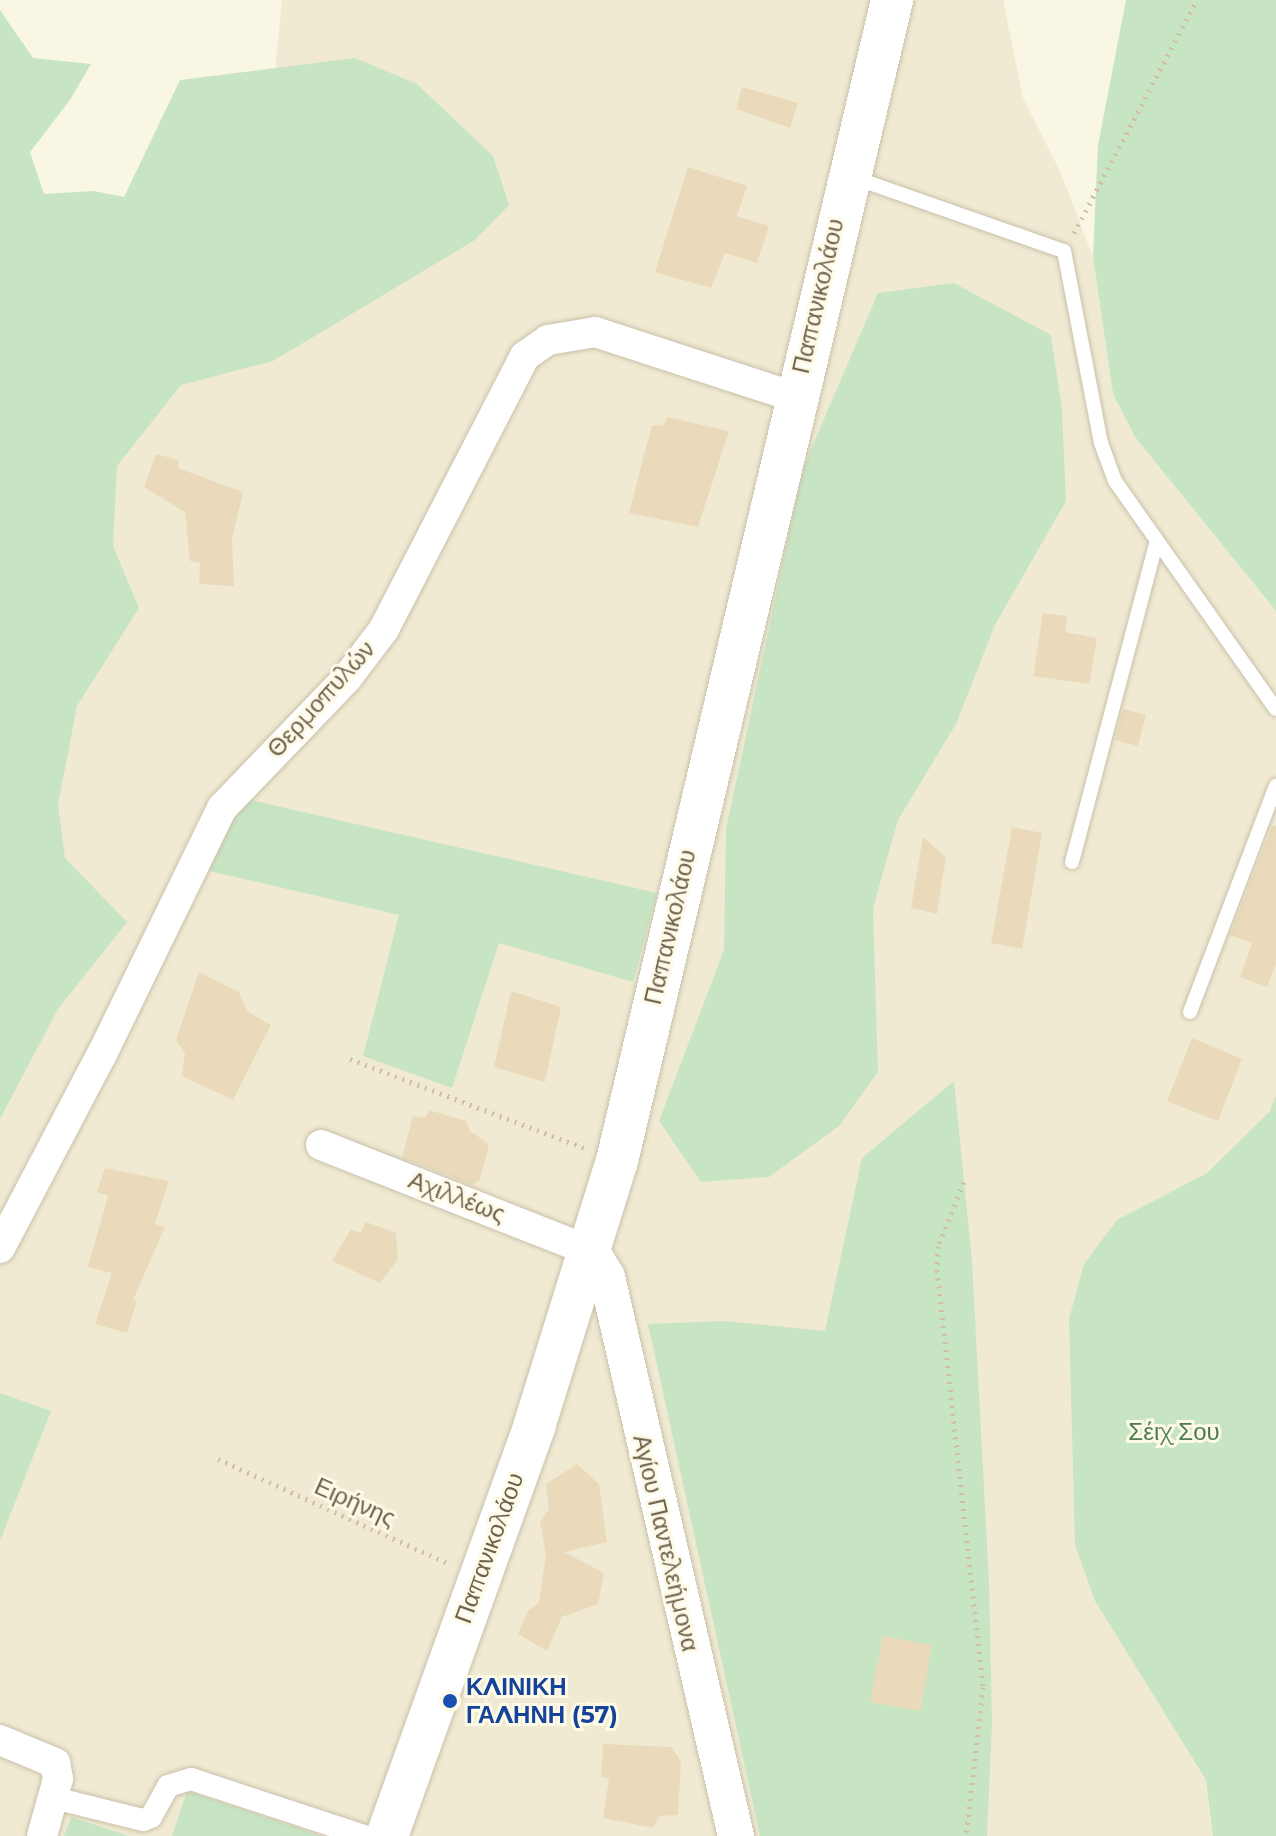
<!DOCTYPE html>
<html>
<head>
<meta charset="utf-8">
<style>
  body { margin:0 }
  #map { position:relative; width:1276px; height:1836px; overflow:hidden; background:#f9f7e3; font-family:Montserrat,sans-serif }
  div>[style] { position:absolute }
  .residential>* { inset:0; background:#f0ead2 }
  .green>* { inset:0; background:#c8e5c3 }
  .building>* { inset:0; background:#eadabb }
  .path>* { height:5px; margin-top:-2.5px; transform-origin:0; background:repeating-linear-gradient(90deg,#d0c0a1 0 2px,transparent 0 8px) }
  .roads { filter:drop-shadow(0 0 2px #c9c0ab) drop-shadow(0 0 2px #c9c0ab) }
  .service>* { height:14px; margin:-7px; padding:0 7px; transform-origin:7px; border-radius:7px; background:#fff }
  .pedestrian>* { height:22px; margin:-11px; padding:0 11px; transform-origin:11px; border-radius:11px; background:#fff }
  .minor>* { height:30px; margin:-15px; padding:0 15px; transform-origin:15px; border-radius:15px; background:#fff }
  .tertiary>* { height:36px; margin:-18px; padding:0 18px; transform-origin:18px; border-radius:18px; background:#fff }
  .secondary>* { height:42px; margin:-21px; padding:0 21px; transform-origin:21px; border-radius:21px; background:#fff }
  .dots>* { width:22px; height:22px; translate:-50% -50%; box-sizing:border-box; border:4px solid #fdfae8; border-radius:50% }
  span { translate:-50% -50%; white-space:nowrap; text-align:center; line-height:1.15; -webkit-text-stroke:6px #fdfae8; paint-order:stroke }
  .street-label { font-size:24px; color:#6f614c }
  .park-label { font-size:24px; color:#4c7e4b }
  .transit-label { font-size:24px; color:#164399; font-weight:700 }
  .left { translate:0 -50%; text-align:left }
</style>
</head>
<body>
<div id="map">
  <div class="residential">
    <div style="clip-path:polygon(282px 0,1003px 0,1023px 98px,1061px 173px,1093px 257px,1113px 394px,1135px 437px,1276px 611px,1276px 1095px,1270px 1111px,1207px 1173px,1117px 1220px,1075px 1545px,1095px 1601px,1206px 1780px,1213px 1836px,0 1836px,0 756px,19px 650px,269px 134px)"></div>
  </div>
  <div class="green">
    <div style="clip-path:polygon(1126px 0,1276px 0,1276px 611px,1135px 437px,1113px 394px,1093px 257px,1098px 145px)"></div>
    <div style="clip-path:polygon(0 10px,33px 58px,91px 64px,70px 100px,30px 152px,44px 194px,94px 191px,124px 197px,180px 80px,355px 58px,417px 84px,493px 156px,509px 205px,475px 240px,273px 361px,181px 385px,117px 466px,113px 546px,139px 608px,77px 706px,58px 805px,65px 858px,127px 922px,58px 1009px,0 1119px)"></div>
    <div style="clip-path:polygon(954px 283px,1051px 335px,1062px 410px,1066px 501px,995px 625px,956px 724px,898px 820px,873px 908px,878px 1072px,839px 1126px,769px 1177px,701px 1182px,659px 1121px,724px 950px,726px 829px,803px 468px,878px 293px)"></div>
    <div style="clip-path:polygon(238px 797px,657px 893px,633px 982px,499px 943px,452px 1088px,363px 1056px,399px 915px,197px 868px)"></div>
    <div style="clip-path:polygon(954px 1081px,972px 1261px,989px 1582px,992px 1724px,987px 1836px,760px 1836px,648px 1324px,724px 1321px,825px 1331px,862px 1158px)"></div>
    <div style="clip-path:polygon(1276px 1095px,1276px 1836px,1213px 1836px,1206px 1780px,1095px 1601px,1075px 1545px,1069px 1319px,1084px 1264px,1117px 1220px,1207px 1173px,1270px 1111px)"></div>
    <div style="clip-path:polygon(0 1393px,51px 1411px,0 1541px)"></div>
    <div style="clip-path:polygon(187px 1791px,321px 1836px,172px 1836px)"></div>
    <div style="clip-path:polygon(71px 1817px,129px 1836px,64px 1836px)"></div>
  </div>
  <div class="building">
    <div style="clip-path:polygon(742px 87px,798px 103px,790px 128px,736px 109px)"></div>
    <div style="clip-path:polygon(688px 167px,747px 186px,737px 216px,769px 226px,757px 263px,725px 253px,711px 288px,655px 272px)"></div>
    <div style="clip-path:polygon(667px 417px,729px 431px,698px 527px,629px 513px,652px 425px,663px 426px)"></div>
    <div style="clip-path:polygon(156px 454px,179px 460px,178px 468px,243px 492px,232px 539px,234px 586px,199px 584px,200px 563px,190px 561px,185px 512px,144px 487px)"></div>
    <div style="clip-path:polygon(1043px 613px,1067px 616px,1065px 632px,1097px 638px,1089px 684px,1033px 676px)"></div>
    <div style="clip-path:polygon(1123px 709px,1146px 715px,1138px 746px,1115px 740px)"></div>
    <div style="clip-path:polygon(1272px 826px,1276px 826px,1276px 964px,1267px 987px,1240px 977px,1252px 943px,1230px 935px)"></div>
    <div style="clip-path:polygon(1012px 827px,1042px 833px,1022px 949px,991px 943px)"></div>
    <div style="clip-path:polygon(923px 837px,946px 857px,937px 914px,911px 908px)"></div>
    <div style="clip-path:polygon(199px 972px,239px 992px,247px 1011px,271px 1025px,233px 1100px,182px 1076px,185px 1053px,176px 1040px)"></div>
    <div style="clip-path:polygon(511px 991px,561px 1007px,545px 1082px,494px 1067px)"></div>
    <div style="clip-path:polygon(1192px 1038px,1242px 1059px,1218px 1121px,1167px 1101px)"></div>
    <div style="clip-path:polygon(429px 1110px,466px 1121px,470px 1131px,489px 1144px,480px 1180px,472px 1185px,402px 1158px,413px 1116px,425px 1118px)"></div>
    <div style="clip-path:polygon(105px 1168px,169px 1181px,155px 1224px,165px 1227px,133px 1300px,137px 1301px,127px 1333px,95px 1324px,112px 1273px,88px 1267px,108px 1196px,97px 1192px)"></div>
    <div style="clip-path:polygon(366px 1222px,396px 1233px,398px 1259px,380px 1283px,332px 1261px,351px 1229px,360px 1233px)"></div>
    <div style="clip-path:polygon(577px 1464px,599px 1484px,607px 1542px,564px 1552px,604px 1573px,598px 1604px,562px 1617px,547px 1651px,518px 1634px,528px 1611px,539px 1602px,546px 1555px,540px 1521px,549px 1509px,546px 1484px)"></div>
    <div style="clip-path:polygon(883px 1636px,932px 1645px,920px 1711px,870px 1702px)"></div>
    <div style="clip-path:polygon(603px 1744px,672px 1747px,681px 1762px,678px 1815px,660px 1816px,653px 1828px,603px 1818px,609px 1778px,601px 1777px)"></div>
  </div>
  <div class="path">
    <div style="left:1074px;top:233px;width:263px;rotate:-62.2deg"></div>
    <div style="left:350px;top:1059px;width:250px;rotate:20.8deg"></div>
    <div style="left:964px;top:1182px;width:69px;rotate:112.1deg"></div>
    <div style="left:938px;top:1246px;width:24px;rotate:92deg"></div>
    <div style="left:937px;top:1270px;width:420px;rotate:83.7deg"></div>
    <div style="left:983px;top:1687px;width:150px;rotate:96.5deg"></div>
    <div style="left:218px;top:1459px;width:255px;rotate:24.4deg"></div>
  </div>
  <div class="roads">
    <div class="service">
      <div style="left:855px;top:178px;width:221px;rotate:19.3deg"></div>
      <div style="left:1064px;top:251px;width:196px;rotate:79.1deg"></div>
      <div style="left:1101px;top:443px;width:40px;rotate:69.8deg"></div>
      <div style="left:1115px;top:481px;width:279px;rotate:54.8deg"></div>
      <div style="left:1072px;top:862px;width:329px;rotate:-75.2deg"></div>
      <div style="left:1190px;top:1012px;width:242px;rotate:-69.2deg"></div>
    </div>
    <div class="pedestrian">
      <div style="left:54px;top:1798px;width:92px;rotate:13.9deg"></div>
      <div style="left:143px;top:1820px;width:9px;rotate:-21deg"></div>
      <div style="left:151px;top:1817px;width:35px;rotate:-61deg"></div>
      <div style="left:168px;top:1786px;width:24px;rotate:-17deg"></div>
      <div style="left:191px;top:1779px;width:182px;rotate:18.2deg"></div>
    </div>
    <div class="minor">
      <div style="left:321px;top:1145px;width:291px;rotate:21.5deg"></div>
      <div style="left:0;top:1248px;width:217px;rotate:-62.3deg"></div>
      <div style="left:101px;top:1056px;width:276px;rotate:-64deg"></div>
      <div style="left:222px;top:808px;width:180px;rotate:-46.1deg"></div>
      <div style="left:347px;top:678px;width:61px;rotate:-52.9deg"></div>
      <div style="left:384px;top:629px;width:307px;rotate:-62.7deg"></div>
      <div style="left:525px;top:356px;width:28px;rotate:-35deg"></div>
      <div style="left:548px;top:340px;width:48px;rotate:-9.7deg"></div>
      <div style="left:595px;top:332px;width:210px;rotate:18deg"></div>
      <div style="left:0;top:1740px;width:60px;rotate:22.7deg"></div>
      <div style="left:55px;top:1763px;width:16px;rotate:79deg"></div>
      <div style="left:58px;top:1779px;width:59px;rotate:105.7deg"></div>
    </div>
    <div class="tertiary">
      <div style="left:592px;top:1252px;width:29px;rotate:59deg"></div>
      <div style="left:607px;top:1277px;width:574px;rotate:77.01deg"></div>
    </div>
    <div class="secondary">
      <div style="left:387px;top:1836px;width:435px;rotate:-70.2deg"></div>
      <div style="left:534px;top:1427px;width:279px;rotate:-72.7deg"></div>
      <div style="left:617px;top:1161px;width:1193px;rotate:-76.67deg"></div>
    </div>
  </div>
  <div class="dots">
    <div style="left:450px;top:1701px;background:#1a4fb4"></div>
  </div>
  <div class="street-label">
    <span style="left:818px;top:296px;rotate:-77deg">Παπανικολάου</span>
    <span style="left:321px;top:699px;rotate:-48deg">Θερμοπυλών</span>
    <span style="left:670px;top:927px;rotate:-77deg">Παπανικολάου</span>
    <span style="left:457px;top:1197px;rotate:21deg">Αχιλλέως</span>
    <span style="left:355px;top:1502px;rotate:24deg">Ειρήνης</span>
    <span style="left:666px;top:1543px;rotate:77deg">Αγίου Παντελεήμονα</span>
    <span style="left:489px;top:1548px;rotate:-70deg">Παπανικολάου</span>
  </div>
  <div class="park-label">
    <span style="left:1174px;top:1432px">Σέιχ Σου</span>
  </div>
  <div class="transit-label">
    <span class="left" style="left:466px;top:1701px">ΚΛΙΝΙΚΗ<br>ΓΑΛΗΝΗ (57)</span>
  </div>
</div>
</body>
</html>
